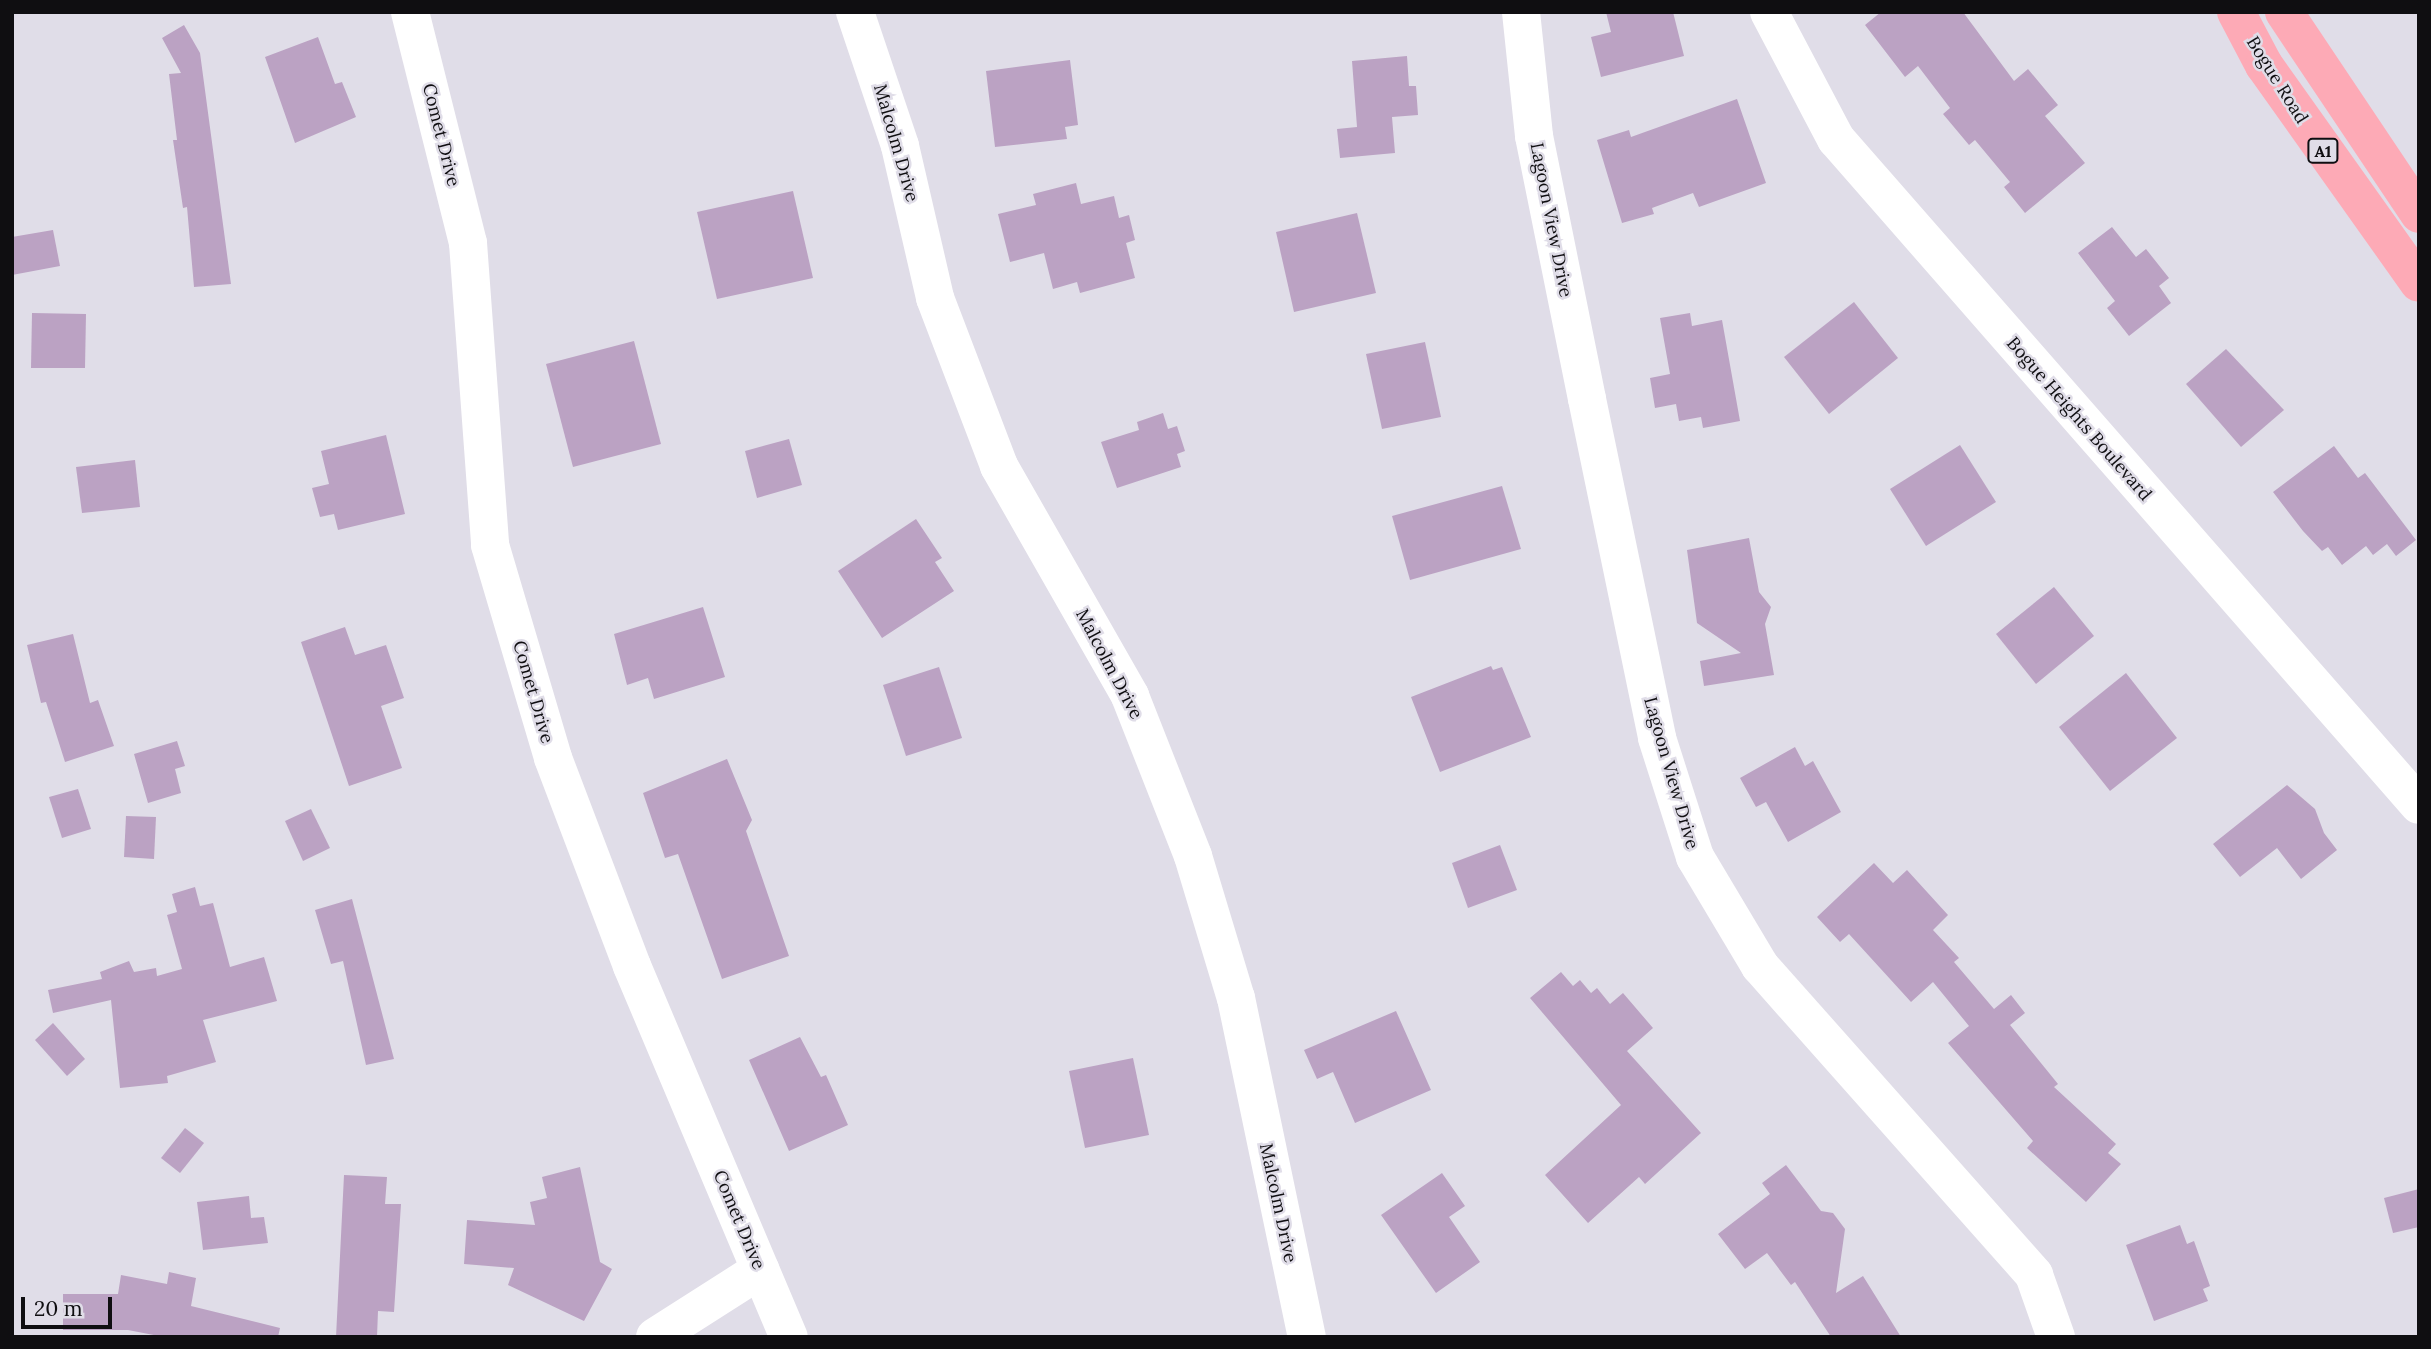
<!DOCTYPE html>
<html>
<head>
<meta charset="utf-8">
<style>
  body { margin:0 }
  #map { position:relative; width:2431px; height:1349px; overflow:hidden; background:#e0dde8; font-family:Lora,serif }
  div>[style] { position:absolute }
  .building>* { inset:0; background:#bba2c3 }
  .minor>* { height:38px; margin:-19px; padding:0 19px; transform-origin:19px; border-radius:19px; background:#fff }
  .major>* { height:38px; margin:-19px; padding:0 19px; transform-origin:19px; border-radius:19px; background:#fdaab6 }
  span { translate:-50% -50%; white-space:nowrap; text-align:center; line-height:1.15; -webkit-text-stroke:5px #e0dde8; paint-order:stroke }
  .shield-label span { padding:2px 5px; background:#e0dde8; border:2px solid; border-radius:5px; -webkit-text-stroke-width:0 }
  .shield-label { font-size:16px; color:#0f0e11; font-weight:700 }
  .street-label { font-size:18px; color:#0f0e11 }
  .frame { position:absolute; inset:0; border:14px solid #0f0e11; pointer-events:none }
  .scale { position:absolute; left:21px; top:1297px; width:91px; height:32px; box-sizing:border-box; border:4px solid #0f0e11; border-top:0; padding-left:9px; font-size:21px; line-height:24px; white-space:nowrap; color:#0f0e11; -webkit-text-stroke:5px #e0dde8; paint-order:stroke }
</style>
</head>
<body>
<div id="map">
  <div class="building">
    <div style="clip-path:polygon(1606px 12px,1673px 12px,1684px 56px,1601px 77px,1591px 37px,1611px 32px)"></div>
    <div style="clip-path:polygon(1881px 12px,1963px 12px,2014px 81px,2028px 69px,2058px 105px,2045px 116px,2085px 163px,2025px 213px,2004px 187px,2010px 182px,1975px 140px,1969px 145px,1943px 114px,1950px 108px,1918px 66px,1905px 77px,1865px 25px)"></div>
    <div style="clip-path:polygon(184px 25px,200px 53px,231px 284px,194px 287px,187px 207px,183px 208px,173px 140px,177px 140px,169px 74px,181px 73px,162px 38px)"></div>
    <div style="clip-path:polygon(318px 37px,335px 84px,342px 82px,356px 117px,295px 143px,265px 57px)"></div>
    <div style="clip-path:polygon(1407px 56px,1409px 86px,1416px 86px,1418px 115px,1392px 117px,1395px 153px,1340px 158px,1337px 129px,1357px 127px,1352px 61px)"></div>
    <div style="clip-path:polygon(1070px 60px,1078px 125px,1065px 127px,1067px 139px,995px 147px,986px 71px)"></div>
    <div style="clip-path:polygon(1737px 99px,1766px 183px,1699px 207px,1693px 193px,1652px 208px,1654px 214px,1622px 223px,1597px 140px,1629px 130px,1631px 137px)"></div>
    <div style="clip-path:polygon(1076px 183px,1081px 204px,1114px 196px,1119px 218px,1129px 215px,1135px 240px,1126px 243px,1135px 278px,1080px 293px,1077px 282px,1053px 289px,1044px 253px,1010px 262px,998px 214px,1036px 205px,1033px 194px)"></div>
    <div style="clip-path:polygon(793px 191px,813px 278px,717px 299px,697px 212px)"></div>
    <div style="clip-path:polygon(1357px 213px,1376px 293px,1294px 312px,1276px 232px)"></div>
    <div style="clip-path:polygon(2112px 227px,2136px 257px,2146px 249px,2169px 278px,2159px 286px,2171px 303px,2129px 336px,2107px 308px,2115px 301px,2078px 253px)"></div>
    <div style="clip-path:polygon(53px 230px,60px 266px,12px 275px,12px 237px)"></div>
    <div style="clip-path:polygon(1854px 302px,1898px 358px,1829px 414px,1784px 357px)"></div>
    <div style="clip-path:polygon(32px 313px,86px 314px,85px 368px,31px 368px)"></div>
    <div style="clip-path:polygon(1690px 313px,1692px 326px,1722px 320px,1740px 421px,1703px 428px,1701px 417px,1679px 421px,1676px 404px,1655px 408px,1650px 378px,1670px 374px,1660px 318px)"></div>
    <div style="clip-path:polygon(634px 341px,661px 444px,573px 467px,546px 364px)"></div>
    <div style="clip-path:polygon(1425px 342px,1441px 417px,1382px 429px,1366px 354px)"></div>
    <div style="clip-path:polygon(2226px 349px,2284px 410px,2241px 447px,2186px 384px)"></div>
    <div style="clip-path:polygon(1163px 413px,1168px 429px,1177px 426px,1185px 451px,1177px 454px,1181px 467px,1117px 488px,1101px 442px,1139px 430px,1137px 422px)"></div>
    <div style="clip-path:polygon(386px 435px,405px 514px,338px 530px,334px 514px,320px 517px,312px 488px,329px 484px,321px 451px)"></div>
    <div style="clip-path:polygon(789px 439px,802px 485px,757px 498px,745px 451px)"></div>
    <div style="clip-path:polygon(1960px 445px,1996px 502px,1926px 546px,1890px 489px)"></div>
    <div style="clip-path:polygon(2334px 446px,2358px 478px,2365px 473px,2416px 540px,2396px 556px,2387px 544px,2373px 555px,2366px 546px,2342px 565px,2328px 547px,2322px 551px,2303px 531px,2273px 492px)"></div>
    <div style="clip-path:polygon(135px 460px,140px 507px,82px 513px,76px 467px)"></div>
    <div style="clip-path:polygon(1502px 486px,1521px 549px,1410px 580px,1392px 516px)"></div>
    <div style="clip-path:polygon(916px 519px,942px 558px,935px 562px,954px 591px,882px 638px,838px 571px)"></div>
    <div style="clip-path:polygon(1749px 538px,1759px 592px,1771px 607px,1765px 624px,1774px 675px,1704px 686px,1700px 661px,1741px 653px,1697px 623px,1687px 550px)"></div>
    <div style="clip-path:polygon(2054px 587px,2094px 636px,2036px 684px,1996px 634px)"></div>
    <div style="clip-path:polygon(703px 607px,725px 677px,654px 699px,648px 678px,627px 685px,614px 634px)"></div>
    <div style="clip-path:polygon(345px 627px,355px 655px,386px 645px,404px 698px,381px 706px,402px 768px,349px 786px,301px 642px)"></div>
    <div style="clip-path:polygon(73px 634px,90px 703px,98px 700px,114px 746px,65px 762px,46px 702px,41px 703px,27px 645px)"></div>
    <div style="clip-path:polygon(1491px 666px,1493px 670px,1502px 667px,1531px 737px,1440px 772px,1411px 697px)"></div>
    <div style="clip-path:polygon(939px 667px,962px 738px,906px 756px,883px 685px)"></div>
    <div style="clip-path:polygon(2126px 673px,2177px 738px,2110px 791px,2059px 727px)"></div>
    <div style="clip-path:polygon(177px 741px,185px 766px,175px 769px,181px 793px,148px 803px,134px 754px)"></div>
    <div style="clip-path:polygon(1795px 747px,1805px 766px,1813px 761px,1841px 812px,1788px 842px,1766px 802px,1756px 807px,1740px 778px)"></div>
    <div style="clip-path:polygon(727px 759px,752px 820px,746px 831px,789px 956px,722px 979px,678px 854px,665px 858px,643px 793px)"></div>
    <div style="clip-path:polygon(2287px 785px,2315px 809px,2324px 833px,2337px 850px,2301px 879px,2277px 848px,2240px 877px,2213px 844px)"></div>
    <div style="clip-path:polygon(78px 789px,91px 829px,62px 838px,49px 797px)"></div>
    <div style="clip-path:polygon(311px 809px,330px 848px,303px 861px,285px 821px)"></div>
    <div style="clip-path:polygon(126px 816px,156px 817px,154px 859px,124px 857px)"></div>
    <div style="clip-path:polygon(1500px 845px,1517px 890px,1468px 908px,1452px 863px)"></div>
    <div style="clip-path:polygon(1874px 863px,1893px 883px,1907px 870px,1948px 915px,1933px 930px,1959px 958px,1954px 962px,1994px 1009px,2011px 995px,2025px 1013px,2010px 1025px,2058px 1084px,2054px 1087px,2116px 1144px,2108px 1153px,2121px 1164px,2086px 1202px,2027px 1148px,2033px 1141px,1948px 1043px,1969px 1026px,1933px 982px,1911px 1002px,1849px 934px,1840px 942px,1817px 917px)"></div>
    <div style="clip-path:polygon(195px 887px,200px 906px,213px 903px,230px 967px,264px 957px,277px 1001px,203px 1020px,216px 1062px,167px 1076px,168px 1083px,120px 1088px,111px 1000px,53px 1013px,48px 990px,102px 979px,100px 972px,129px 961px,134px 972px,156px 968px,157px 976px,182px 969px,167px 915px,177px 912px,172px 894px)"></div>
    <div style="clip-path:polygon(352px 899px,394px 1059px,366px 1065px,343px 961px,331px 964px,315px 910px)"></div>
    <div style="clip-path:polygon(1561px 972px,1573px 986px,1580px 980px,1591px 993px,1597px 988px,1610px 1004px,1623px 993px,1653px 1028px,1627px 1051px,1701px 1133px,1645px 1184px,1639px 1177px,1588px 1223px,1545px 1175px,1621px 1105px,1530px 998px)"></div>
    <div style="clip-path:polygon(1396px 1011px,1431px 1090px,1355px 1123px,1333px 1072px,1317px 1079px,1304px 1050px)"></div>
    <div style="clip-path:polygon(53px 1023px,85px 1059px,67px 1076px,35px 1040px)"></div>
    <div style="clip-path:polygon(800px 1037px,821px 1077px,826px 1075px,848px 1125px,789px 1151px,749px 1060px)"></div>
    <div style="clip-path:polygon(1133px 1058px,1149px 1135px,1085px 1148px,1069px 1071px)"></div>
    <div style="clip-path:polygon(185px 1128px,204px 1143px,180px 1173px,161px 1158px)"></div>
    <div style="clip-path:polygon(1786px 1165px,1821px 1211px,1833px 1213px,1845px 1229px,1836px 1293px,1863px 1276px,1901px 1337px,1831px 1337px,1795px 1282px,1791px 1285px,1767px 1253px,1745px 1269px,1718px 1234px,1770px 1194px,1762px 1183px)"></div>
    <div style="clip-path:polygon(580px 1167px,600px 1262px,612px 1269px,584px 1321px,508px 1285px,514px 1268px,464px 1264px,467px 1220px,535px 1225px,530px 1202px,547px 1198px,542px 1177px)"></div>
    <div style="clip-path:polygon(1442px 1173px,1465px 1206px,1449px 1217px,1480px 1262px,1436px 1293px,1381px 1215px)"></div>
    <div style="clip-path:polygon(344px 1175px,387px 1177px,385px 1204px,401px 1204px,394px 1312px,378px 1311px,377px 1337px,336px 1337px)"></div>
    <div style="clip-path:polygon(2419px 1189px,2419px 1227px,2393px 1233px,2384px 1198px)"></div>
    <div style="clip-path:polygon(249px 1196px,251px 1218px,264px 1217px,268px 1243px,203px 1250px,197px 1202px)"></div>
    <div style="clip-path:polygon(2180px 1225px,2187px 1244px,2194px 1241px,2210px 1286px,2203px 1289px,2208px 1301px,2154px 1321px,2126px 1245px)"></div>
    <div style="clip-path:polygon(169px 1272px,196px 1278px,191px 1306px,280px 1328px,278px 1337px,164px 1337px,128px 1330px,63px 1330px,63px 1294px,118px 1294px,121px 1275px,167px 1284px)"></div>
  </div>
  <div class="minor">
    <div style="left:410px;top:12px;width:238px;rotate:75.9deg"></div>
    <div style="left:468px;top:243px;width:303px;rotate:85.8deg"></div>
    <div style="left:490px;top:545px;width:222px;rotate:73.5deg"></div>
    <div style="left:553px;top:758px;width:222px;rotate:69.2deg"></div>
    <div style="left:632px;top:966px;width:403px;rotate:67.1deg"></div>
    <div style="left:855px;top:12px;width:141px;rotate:71.4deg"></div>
    <div style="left:900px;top:146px;width:156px;rotate:77deg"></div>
    <div style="left:935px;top:298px;width:180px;rotate:69.1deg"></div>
    <div style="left:999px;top:466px;width:265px;rotate:60.3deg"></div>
    <div style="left:1130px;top:696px;width:172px;rotate:68.5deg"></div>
    <div style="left:1193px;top:856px;width:148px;rotate:73.2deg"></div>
    <div style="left:1236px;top:998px;width:346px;rotate:78.2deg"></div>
    <div style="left:1521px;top:12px;width:125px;rotate:84deg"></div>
    <div style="left:1534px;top:136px;width:268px;rotate:78.6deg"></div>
    <div style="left:1587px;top:399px;width:346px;rotate:78.3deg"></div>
    <div style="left:1657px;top:738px;width:125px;rotate:72.3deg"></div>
    <div style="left:1695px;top:857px;width:127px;rotate:59.2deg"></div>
    <div style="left:1760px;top:966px;width:413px;rotate:48.4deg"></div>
    <div style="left:2034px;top:1275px;width:66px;rotate:70.5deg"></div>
    <div style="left:1769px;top:12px;width:144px;rotate:62.2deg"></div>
    <div style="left:1836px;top:139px;width:885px;rotate:48.8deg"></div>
    <div style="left:655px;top:1337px;width:125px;rotate:-32.5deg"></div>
  </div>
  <div class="major">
    <div style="left:2236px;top:12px;width:60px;rotate:62.2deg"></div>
    <div style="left:2264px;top:65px;width:267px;rotate:54.6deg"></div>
    <div style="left:2284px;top:12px;width:243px;rotate:56.2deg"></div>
  </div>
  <div class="shield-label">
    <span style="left:2323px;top:151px">A1</span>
  </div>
  <div class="street-label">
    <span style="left:2277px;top:80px;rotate:58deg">Bogue Road</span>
    <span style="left:441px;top:135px;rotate:76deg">Comet Drive</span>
    <span style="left:896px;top:143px;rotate:74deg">Malcolm Drive</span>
    <span style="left:1551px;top:220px;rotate:79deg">Lagoon View Drive</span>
    <span style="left:2079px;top:419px;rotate:49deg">Bogue Heights Boulevard</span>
    <span style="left:1109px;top:664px;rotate:62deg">Malcolm Drive</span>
    <span style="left:533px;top:692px;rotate:74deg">Comet Drive</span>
    <span style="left:1671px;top:773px;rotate:74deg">Lagoon View Drive</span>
    <span style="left:1278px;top:1203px;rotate:78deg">Malcolm Drive</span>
    <span style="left:739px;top:1220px;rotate:67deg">Comet Drive</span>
  </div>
  <div class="frame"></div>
  <div class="scale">20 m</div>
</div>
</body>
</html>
